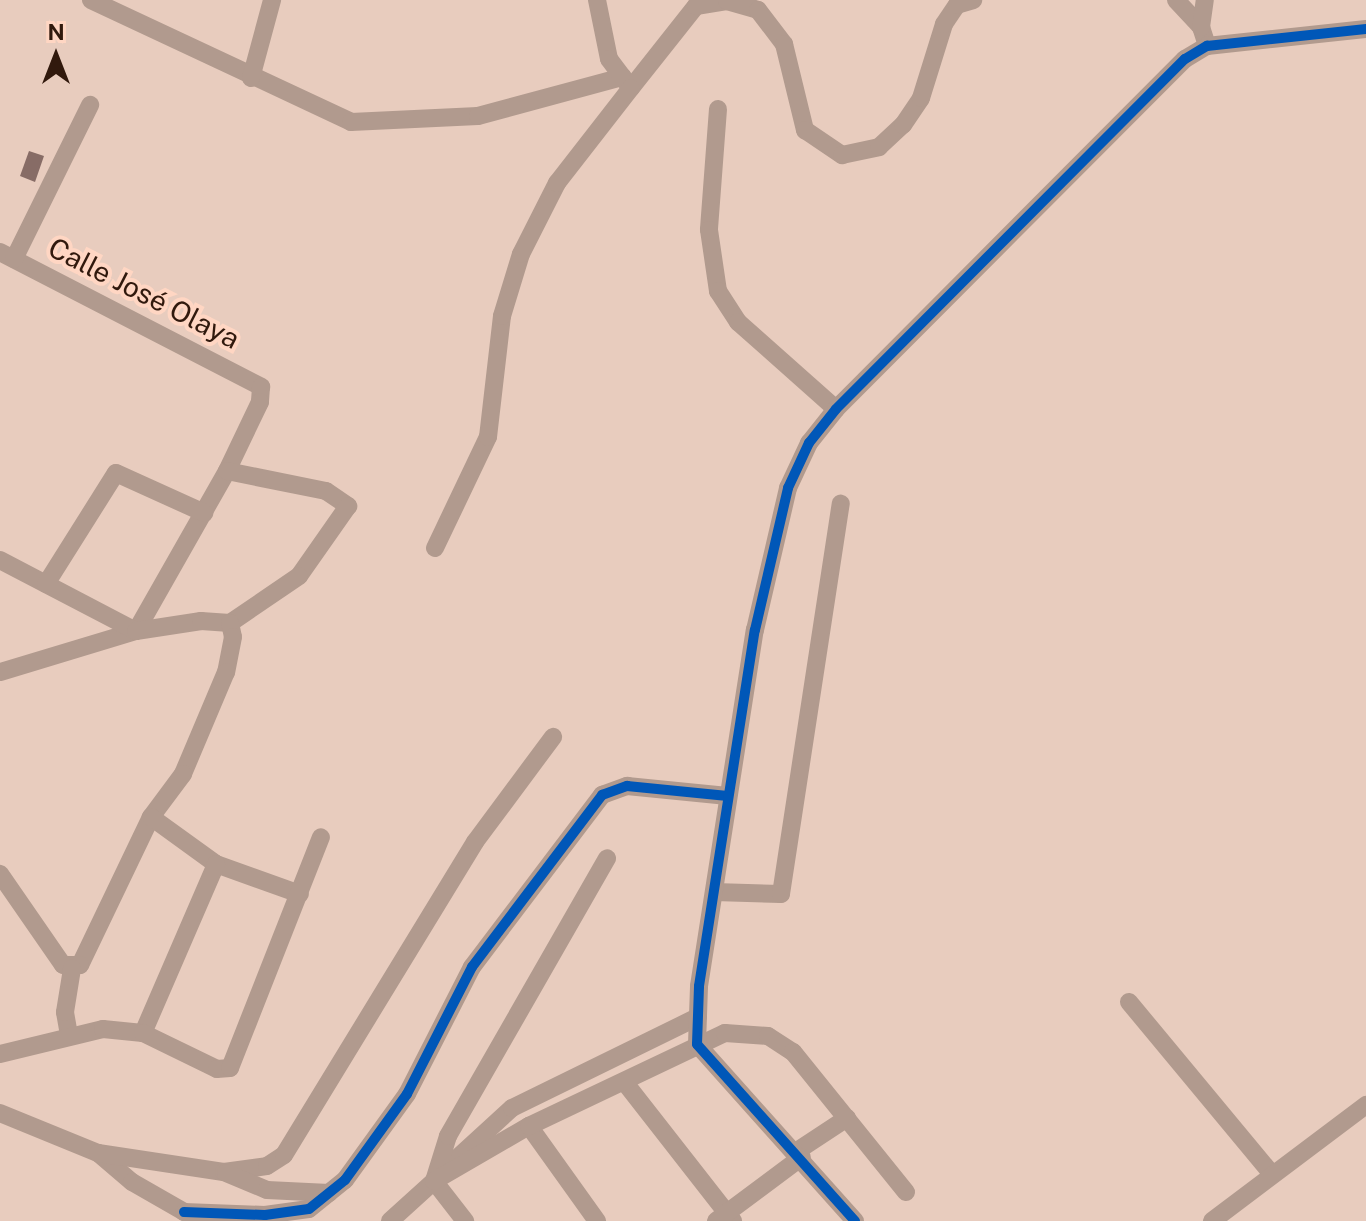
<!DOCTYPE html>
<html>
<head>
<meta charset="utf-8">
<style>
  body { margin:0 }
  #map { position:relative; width:1366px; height:1221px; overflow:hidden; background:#e8ccbe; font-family:"Public Sans",sans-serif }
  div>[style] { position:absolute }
  .building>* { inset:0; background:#876c66 }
  .street>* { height:18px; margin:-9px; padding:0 9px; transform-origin:9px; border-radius:9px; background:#b19a8e }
  .cycleway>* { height:10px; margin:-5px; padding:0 5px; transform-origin:5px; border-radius:5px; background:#0057b8 }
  span { translate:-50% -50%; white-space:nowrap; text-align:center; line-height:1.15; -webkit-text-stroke:8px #ffd6c3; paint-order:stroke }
  .street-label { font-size:28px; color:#31190d }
  .north { position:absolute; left:16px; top:16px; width:80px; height:80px; -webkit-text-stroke:6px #ffd6c3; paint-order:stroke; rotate:0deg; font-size:22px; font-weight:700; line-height:32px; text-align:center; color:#31190d }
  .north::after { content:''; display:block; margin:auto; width:28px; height:36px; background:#31190d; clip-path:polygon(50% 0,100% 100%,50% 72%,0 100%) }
</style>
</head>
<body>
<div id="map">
  <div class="building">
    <div style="clip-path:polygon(29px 151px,44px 156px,35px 182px,20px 176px)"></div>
  </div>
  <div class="street">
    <div style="left:91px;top:0;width:287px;rotate:25.1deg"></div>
    <div style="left:351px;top:122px;width:127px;rotate:-2.7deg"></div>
    <div style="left:478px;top:116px;width:150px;rotate:-15.1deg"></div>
    <div style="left:597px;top:0;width:60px;rotate:78.5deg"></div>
    <div style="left:609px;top:59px;width:36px;rotate:53deg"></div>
    <div style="left:631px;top:88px;width:105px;rotate:-51.6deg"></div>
    <div style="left:696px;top:6px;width:31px;rotate:-9deg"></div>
    <div style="left:727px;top:1px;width:32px;rotate:16deg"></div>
    <div style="left:758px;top:10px;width:43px;rotate:52.6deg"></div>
    <div style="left:784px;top:44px;width:89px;rotate:76.3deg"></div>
    <div style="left:805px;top:130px;width:45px;rotate:34deg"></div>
    <div style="left:842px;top:155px;width:38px;rotate:-12deg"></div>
    <div style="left:879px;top:147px;width:33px;rotate:-43deg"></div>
    <div style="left:903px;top:125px;width:32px;rotate:-56deg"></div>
    <div style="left:921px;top:98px;width:77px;rotate:-72.7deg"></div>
    <div style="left:944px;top:24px;width:23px;rotate:-56deg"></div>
    <div style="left:957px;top:5px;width:17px;rotate:-17deg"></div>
    <div style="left:1176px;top:0;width:37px;rotate:47deg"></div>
    <div style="left:1201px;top:27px;width:20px;rotate:72deg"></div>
    <div style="left:1201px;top:27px;width:27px;rotate:-82deg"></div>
    <div style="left:251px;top:78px;width:81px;rotate:-74.9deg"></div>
    <div style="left:718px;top:109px;width:121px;rotate:94.3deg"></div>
    <div style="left:709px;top:230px;width:62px;rotate:81.6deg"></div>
    <div style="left:718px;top:291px;width:37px;rotate:57deg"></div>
    <div style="left:738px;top:322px;width:131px;rotate:41.6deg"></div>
    <div style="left:0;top:252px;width:294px;rotate:27.3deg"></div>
    <div style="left:261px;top:387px;width:15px;rotate:94deg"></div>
    <div style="left:260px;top:402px;width:76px;rotate:115.6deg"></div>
    <div style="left:227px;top:471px;width:184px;rotate:119.6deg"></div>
    <div style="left:136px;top:631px;width:142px;rotate:163.2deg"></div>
    <div style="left:14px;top:259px;width:172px;rotate:-63.7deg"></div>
    <div style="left:227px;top:471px;width:101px;rotate:11.4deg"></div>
    <div style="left:326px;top:491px;width:27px;rotate:34deg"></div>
    <div style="left:348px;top:506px;width:85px;rotate:125deg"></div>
    <div style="left:299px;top:576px;width:83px;rotate:145.7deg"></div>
    <div style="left:435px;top:548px;width:123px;rotate:-64.5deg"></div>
    <div style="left:488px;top:437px;width:122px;rotate:-83.4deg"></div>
    <div style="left:502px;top:316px;width:65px;rotate:-73deg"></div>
    <div style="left:521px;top:254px;width:80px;rotate:-63.1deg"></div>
    <div style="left:557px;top:183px;width:120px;rotate:-52.1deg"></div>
    <div style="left:0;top:560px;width:153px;rotate:27.6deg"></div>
    <div style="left:136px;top:631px;width:66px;rotate:-8.7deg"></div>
    <div style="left:201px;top:621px;width:29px;rotate:4deg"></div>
    <div style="left:230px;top:623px;width:14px;rotate:78deg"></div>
    <div style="left:233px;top:637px;width:36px;rotate:101deg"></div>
    <div style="left:226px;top:672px;width:111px;rotate:112.9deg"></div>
    <div style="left:183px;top:774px;width:54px;rotate:126.7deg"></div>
    <div style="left:151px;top:817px;width:164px;rotate:115.6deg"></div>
    <div style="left:80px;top:965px;width:17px;rotate:180deg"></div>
    <div style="left:63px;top:965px;width:111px;rotate:-124.7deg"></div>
    <div style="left:46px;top:584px;width:131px;rotate:-57.8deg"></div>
    <div style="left:116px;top:473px;width:97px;rotate:24.4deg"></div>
    <div style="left:151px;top:817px;width:80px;rotate:35.9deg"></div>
    <div style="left:216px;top:864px;width:89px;rotate:19.7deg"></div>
    <div style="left:714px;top:892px;width:67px;rotate:1.7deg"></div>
    <div style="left:781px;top:894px;width:395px;rotate:-81.3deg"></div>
    <div style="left:1129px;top:1002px;width:222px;rotate:50.3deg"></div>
    <div style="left:143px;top:1033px;width:184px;rotate:-66.6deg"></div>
    <div style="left:69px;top:1035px;width:23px;rotate:-100deg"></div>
    <div style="left:65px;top:1012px;width:44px;rotate:-80.8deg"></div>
    <div style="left:0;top:1054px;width:106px;rotate:-13.6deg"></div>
    <div style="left:103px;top:1029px;width:40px;rotate:5.7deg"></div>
    <div style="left:143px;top:1033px;width:82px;rotate:25.9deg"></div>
    <div style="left:217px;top:1069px;width:13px;rotate:-4deg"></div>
    <div style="left:230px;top:1068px;width:248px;rotate:-68.5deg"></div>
    <div style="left:626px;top:1084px;width:174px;rotate:52deg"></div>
    <div style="left:0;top:1113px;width:106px;rotate:22.2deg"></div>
    <div style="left:98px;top:1153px;width:45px;rotate:40.5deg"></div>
    <div style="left:132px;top:1182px;width:70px;rotate:29.8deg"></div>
    <div style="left:529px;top:1126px;width:117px;rotate:54.4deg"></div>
    <div style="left:797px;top:1151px;width:60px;rotate:-33.4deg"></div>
    <div style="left:98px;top:1153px;width:127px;rotate:8.6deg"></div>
    <div style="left:224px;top:1172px;width:43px;rotate:-7.9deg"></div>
    <div style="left:267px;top:1166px;width:20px;rotate:-33deg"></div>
    <div style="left:284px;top:1155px;width:367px;rotate:-58.6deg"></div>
    <div style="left:475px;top:842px;width:131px;rotate:-53.4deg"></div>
    <div style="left:226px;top:1173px;width:44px;rotate:22.5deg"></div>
    <div style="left:267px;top:1190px;width:62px;rotate:2.8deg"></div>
    <div style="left:441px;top:1173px;width:96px;rotate:-42.5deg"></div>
    <div style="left:512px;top:1108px;width:207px;rotate:-26.1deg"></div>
    <div style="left:434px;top:1181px;width:47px;rotate:-72.7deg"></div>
    <div style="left:448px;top:1136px;width:320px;rotate:-60.2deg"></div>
    <div style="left:434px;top:1181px;width:51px;rotate:52.2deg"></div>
    <div style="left:184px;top:1212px;width:81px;rotate:2.1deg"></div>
    <div style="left:265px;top:1215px;width:44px;rotate:-7.8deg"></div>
    <div style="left:309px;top:1209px;width:46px;rotate:-38.9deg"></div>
    <div style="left:345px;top:1180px;width:106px;rotate:-54.2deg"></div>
    <div style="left:407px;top:1094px;width:143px;rotate:-62.9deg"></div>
    <div style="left:472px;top:967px;width:216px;rotate:-52.9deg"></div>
    <div style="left:602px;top:795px;width:27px;rotate:-20deg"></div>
    <div style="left:627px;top:786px;width:101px;rotate:5.7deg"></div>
    <div style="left:390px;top:1221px;width:59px;rotate:-42.3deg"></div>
    <div style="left:434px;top:1181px;width:110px;rotate:-30.1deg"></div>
    <div style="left:529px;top:1126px;width:217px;rotate:-25.4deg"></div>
    <div style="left:725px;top:1033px;width:43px;rotate:4deg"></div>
    <div style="left:768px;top:1036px;width:30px;rotate:33deg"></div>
    <div style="left:793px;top:1052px;width:180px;rotate:51.1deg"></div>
    <div style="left:716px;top:1221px;width:107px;rotate:-36.7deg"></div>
    <div style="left:855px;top:1221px;width:237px;rotate:-131.8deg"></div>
    <div style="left:697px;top:1044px;width:58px;rotate:-88deg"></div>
    <div style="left:699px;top:986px;width:360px;rotate:-81.1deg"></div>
    <div style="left:755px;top:630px;width:146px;rotate:-76.9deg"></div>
    <div style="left:788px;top:488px;width:50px;rotate:-65deg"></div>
    <div style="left:809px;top:443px;width:43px;rotate:-51.5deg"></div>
    <div style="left:836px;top:409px;width:494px;rotate:-45.1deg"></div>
    <div style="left:1185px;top:59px;width:26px;rotate:-31deg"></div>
    <div style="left:1207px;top:46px;width:160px;rotate:-6.1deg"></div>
    <div style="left:1212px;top:1221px;width:193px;rotate:-37deg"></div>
  </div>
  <div class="cycleway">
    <div style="left:184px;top:1212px;width:81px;rotate:2.1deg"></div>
    <div style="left:265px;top:1215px;width:44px;rotate:-7.8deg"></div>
    <div style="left:309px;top:1209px;width:46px;rotate:-38.9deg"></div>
    <div style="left:345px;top:1180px;width:106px;rotate:-54.2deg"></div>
    <div style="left:407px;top:1094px;width:143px;rotate:-62.9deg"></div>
    <div style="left:472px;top:967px;width:216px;rotate:-52.9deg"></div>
    <div style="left:602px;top:795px;width:27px;rotate:-20deg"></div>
    <div style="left:627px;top:786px;width:101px;rotate:5.7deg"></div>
    <div style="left:855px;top:1221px;width:237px;rotate:-131.8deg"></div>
    <div style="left:697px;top:1044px;width:58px;rotate:-88deg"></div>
    <div style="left:699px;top:986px;width:360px;rotate:-81.1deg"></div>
    <div style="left:755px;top:630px;width:146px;rotate:-76.9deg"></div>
    <div style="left:788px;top:488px;width:50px;rotate:-65deg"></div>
    <div style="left:809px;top:443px;width:43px;rotate:-51.5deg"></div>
    <div style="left:836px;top:409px;width:494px;rotate:-45.1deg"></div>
    <div style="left:1185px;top:59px;width:26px;rotate:-31deg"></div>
    <div style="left:1207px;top:46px;width:160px;rotate:-6.1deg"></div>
  </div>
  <div class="street-label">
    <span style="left:144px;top:293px;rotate:27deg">Calle José Olaya</span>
  </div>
  <div class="north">N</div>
</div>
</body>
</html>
